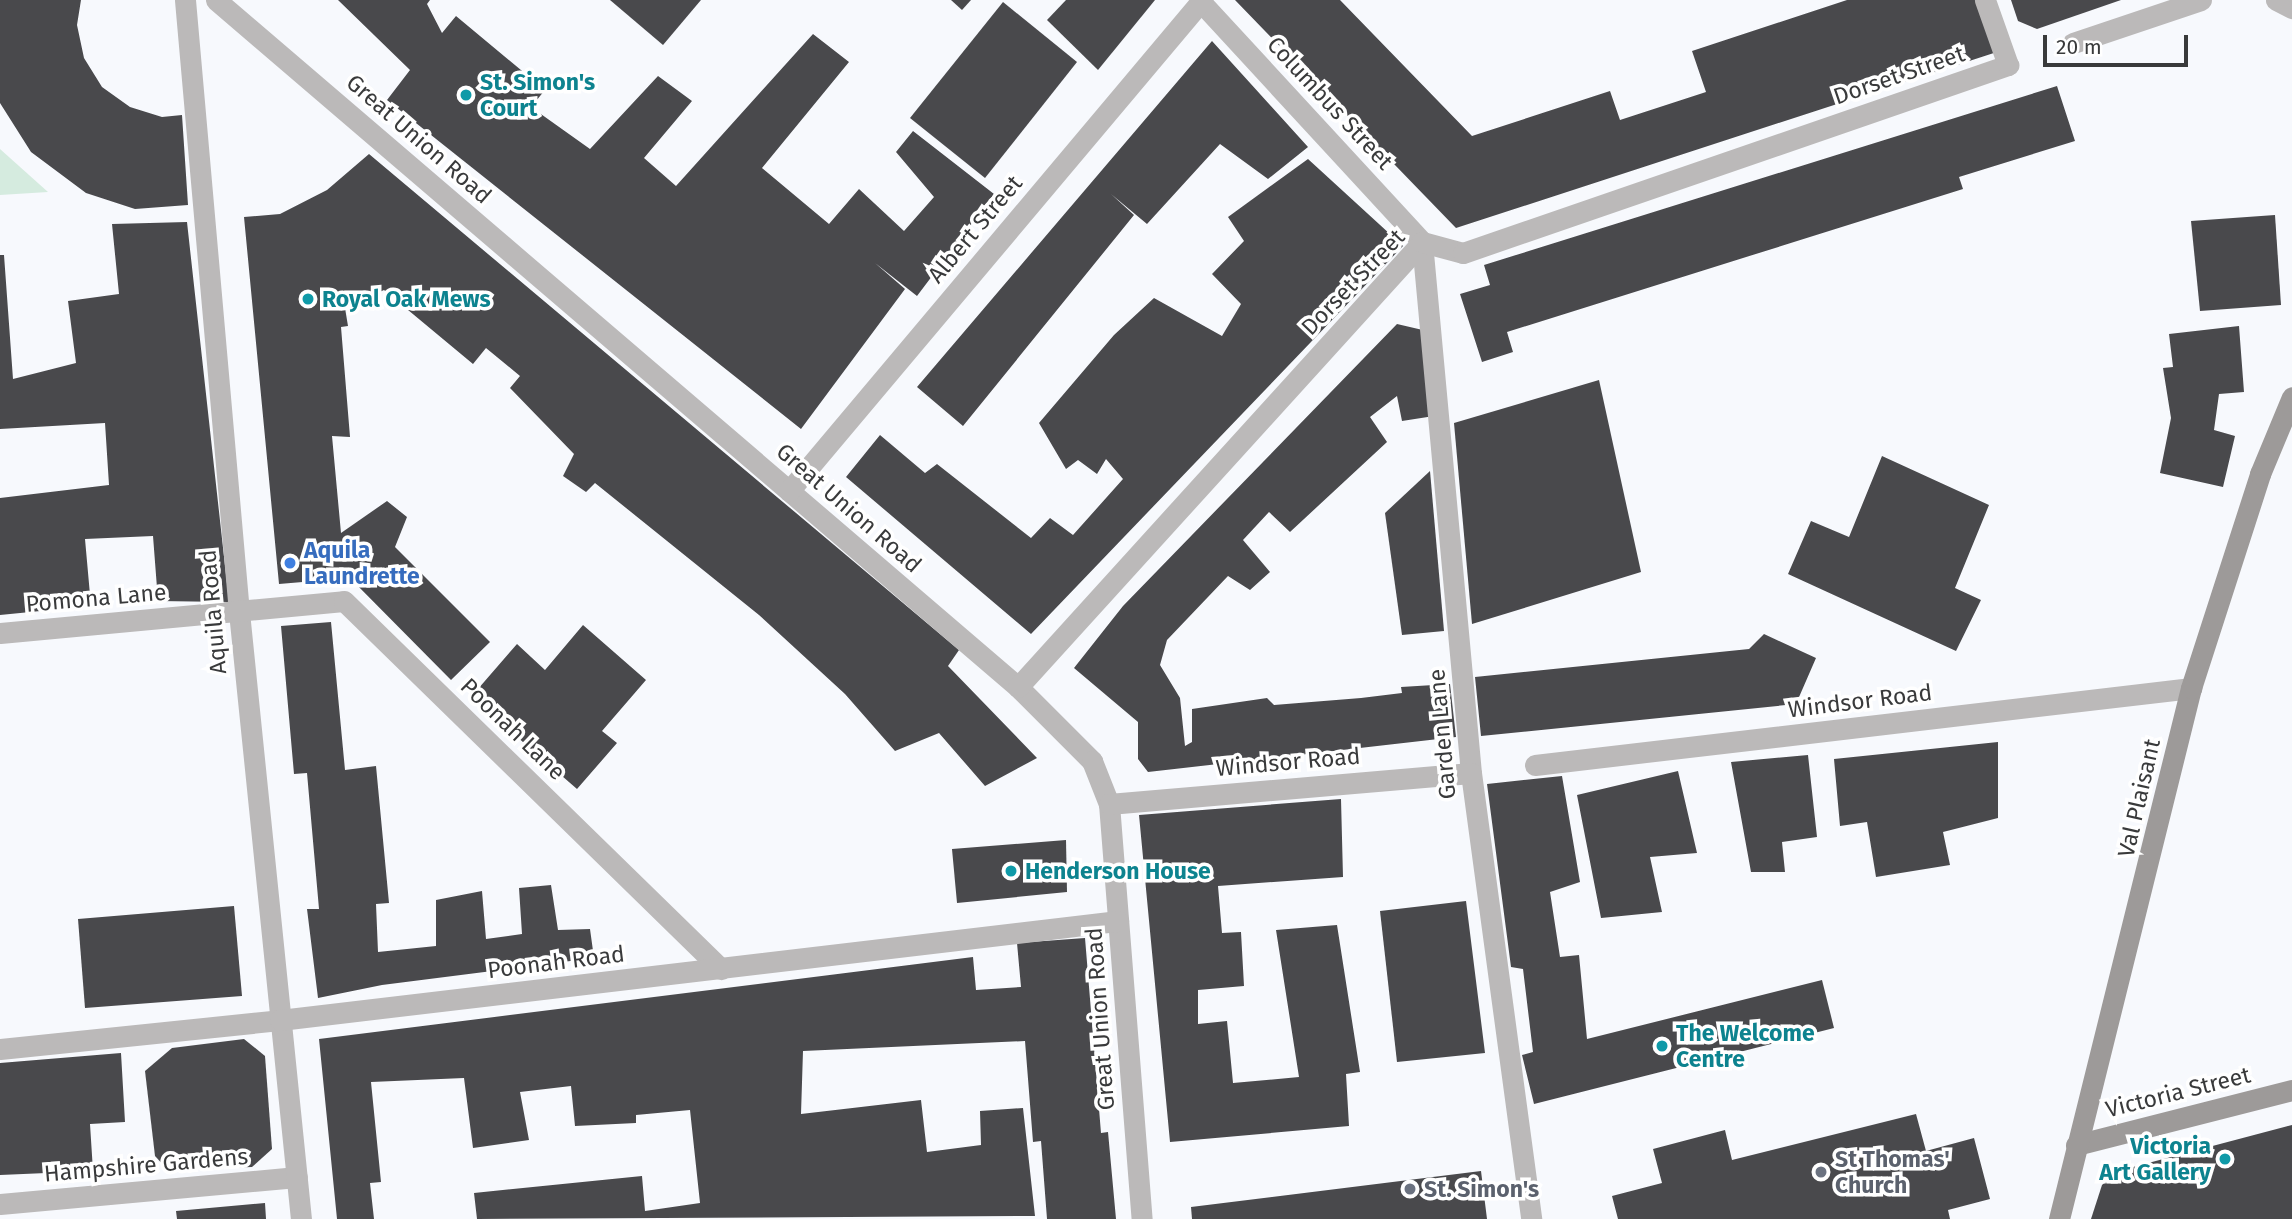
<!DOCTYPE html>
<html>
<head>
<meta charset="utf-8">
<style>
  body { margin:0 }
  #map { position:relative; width:2292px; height:1219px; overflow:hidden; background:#f7f9fd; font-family:"Fira Sans",sans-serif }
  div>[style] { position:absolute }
  .green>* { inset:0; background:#d5ebdf }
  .building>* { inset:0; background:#49494c }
  .lane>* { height:21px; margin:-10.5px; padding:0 10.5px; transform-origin:10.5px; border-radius:10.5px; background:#bbb9b9 }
  .street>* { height:21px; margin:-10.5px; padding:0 10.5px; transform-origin:10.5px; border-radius:10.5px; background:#bbb9b9 }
  .secondary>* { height:21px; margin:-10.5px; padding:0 10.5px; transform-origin:10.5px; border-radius:10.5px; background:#9d9a99 }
  .dots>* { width:19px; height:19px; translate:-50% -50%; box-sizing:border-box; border:4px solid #fff; border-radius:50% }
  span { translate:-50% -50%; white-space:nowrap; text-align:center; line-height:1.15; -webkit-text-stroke:7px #fff; paint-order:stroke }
  .street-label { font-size:23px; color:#393a3b }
  .culture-label { font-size:23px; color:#0d838f; font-weight:700 }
  .left { translate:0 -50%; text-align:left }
  .right { translate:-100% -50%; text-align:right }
  .shop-label { font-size:23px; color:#366cbe; font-weight:700 }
  .worship-label { font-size:23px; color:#5b616d; font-weight:700 }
  .scale { position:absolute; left:2043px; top:35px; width:145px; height:32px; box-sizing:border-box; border:4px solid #393a3b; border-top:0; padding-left:9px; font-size:21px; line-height:24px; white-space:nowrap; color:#393a3b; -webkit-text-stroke:5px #fff; paint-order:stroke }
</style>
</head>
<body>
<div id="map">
  <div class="green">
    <div style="clip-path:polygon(0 149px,48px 192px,0 195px)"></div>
  </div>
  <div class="building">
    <div style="clip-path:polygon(0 0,81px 0,77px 25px,84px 58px,102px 87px,130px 107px,162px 117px,182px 115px,188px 205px,135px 209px,86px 193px,31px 152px,0 103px)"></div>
    <div style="clip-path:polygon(338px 0,430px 0,427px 4px,442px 33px,456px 16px,545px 90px,531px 107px,590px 149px,658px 76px,692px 101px,644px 158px,676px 186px,813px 34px,849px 62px,762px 168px,829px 224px,859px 189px,904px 231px,934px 197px,896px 152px,913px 131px,994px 194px,917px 296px,875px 263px,905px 289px,801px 429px,387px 100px,410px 70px)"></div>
    <div style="clip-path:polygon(610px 0,701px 0,663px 45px)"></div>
    <div style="clip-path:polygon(951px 0,971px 0,962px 10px)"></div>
    <div style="clip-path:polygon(1066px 0,1155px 0,1098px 70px,1047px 20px)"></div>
    <div style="clip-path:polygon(1235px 0,1340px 0,1472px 136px,1610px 91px,1620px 120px,1706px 92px,1692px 51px,1847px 0,1983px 0,2000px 51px,1456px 228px)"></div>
    <div style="clip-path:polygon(2011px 0,2121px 0,2037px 29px,2018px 21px)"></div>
    <div style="clip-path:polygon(1003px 2px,1077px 62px,985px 178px,910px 118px)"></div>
    <div style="clip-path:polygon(1212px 41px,1308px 147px,1268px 179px,1220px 144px,1147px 224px,1111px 194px,1134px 215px,963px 426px,917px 387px)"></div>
    <div style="clip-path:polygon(2057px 86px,2075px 141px,1959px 177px,1963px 189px,1507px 332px,1513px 352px,1482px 362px,1460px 294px,1490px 285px,1484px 265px)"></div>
    <div style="clip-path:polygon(369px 154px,959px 650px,948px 666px,1037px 758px,985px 786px,939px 733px,895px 751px,845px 694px,759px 615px,595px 483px,586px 492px,563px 476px,574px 454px,510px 388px,520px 376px,486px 348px,473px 364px,384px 290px,345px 308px,348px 326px,341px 327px,350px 437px,332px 436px,341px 533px,387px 501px,407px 517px,395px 547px,490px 642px,451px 680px,350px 578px,279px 584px,244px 217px,280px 214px,327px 190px)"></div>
    <div style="clip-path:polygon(1308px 159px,1403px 246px,1031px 634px,846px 477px,880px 435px,925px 473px,937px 464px,1031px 538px,1050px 518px,1073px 535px,1123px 479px,1106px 459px,1097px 474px,1078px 460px,1066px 469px,1039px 423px,1114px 335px,1154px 298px,1222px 336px,1241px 304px,1212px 274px,1244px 241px,1228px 217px)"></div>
    <div style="clip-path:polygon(2275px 215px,2281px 305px,2200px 311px,2191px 221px)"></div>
    <div style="clip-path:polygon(187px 222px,229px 602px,158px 601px,153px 536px,85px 539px,91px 606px,0 615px,0 498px,109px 485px,105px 423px,0 429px,0 255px,4px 255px,13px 379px,76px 363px,68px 301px,119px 294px,112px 224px)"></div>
    <div style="clip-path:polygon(1397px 324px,1427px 331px,1434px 416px,1402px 421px,1397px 396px,1370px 417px,1387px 442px,1290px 532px,1269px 512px,1243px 540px,1270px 572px,1250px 590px,1228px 576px,1167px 640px,1160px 665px,1180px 698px,1185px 746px,1192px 742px,1192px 709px,1267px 698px,1274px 705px,1361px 698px,1402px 693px,1401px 687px,1450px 684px,1456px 737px,1148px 772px,1138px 759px,1138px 722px,1074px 668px,1123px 606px)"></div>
    <div style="clip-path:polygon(2239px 326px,2244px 392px,2219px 394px,2214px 430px,2235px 436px,2223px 487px,2160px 473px,2171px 418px,2163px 368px,2173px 367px,2169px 334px)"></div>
    <div style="clip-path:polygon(1599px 380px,1641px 572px,1472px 624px,1454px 423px)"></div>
    <div style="clip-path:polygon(1882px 456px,1989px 505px,1955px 588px,1981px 600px,1956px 651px,1788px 574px,1811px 521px,1849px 537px)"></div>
    <div style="clip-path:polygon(1430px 471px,1444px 631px,1402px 635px,1385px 513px)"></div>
    <div style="clip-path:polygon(331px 622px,345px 770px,376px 766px,389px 903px,376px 904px,378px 952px,436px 946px,436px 900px,482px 891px,486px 939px,522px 934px,519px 888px,551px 885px,558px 930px,590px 929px,594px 958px,382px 985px,318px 998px,307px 909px,319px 909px,307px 773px,294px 774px,281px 626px)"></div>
    <div style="clip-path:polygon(583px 625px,646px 680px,602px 731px,617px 743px,577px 789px,471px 697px,517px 644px,545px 670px)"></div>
    <div style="clip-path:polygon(1764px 634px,1816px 658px,1796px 704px,1481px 736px,1475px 677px,1749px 649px)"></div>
    <div style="clip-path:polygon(1998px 742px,1998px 818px,1943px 832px,1950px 865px,1876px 877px,1867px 822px,1840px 826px,1834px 759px)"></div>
    <div style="clip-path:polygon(1808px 755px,1817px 837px,1782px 842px,1785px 872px,1751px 872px,1731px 762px)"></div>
    <div style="clip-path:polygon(1678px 771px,1697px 853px,1650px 857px,1662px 912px,1601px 918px,1577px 795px)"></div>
    <div style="clip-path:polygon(1562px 776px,1580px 882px,1550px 892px,1560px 957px,1579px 955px,1587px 1039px,1822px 980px,1834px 1028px,1534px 1104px,1522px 1055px,1533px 1052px,1523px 969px,1511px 967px,1487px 784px)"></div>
    <div style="clip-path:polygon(1341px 799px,1343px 877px,1218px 886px,1222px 933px,1241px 932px,1244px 986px,1198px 990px,1198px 1024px,1227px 1021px,1233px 1083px,1299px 1077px,1276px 930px,1337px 925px,1360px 1072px,1346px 1074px,1349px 1126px,1170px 1142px,1139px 815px)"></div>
    <div style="clip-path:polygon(1066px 840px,1067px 892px,957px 903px,952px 849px)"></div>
    <div style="clip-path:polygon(1466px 901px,1485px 1053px,1397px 1062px,1380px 911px)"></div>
    <div style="clip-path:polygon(234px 906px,242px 996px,85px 1008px,78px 919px)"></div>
    <div style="clip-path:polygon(1085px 938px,1101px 1133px,1108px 1132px,1116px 1219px,1047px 1219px,1041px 1141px,1033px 1142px,1025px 1041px,803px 1051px,801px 1114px,921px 1100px,927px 1152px,981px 1145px,980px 1111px,1023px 1108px,1035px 1216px,477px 1219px,474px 1193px,642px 1176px,645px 1211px,700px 1203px,690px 1110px,636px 1115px,636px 1123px,575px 1126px,571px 1086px,520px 1092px,529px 1140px,473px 1148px,464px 1078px,371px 1082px,381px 1182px,370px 1183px,374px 1219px,337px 1219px,319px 1039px,973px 957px,976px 990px,1021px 987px,1017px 943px)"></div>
    <div style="clip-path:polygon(244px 1039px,265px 1056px,272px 1149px,252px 1167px,168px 1170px,155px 1156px,145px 1071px,172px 1048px)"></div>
    <div style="clip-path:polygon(121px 1053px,125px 1122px,90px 1124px,93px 1171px,0 1175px,0 1063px)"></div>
    <div style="clip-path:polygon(1916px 1114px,1926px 1151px,1974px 1138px,1990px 1199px,1948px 1210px,1950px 1219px,1618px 1219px,1612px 1196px,1662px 1183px,1653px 1149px,1725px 1130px,1732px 1160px)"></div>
    <div style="clip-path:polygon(2292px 1125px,2292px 1219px,2091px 1219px,2102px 1185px,2118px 1171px)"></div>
    <div style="clip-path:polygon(1481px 1171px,1487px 1219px,1192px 1219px,1191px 1207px)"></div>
    <div style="clip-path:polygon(265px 1203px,266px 1219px,177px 1219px,176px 1211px)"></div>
  </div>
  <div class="lane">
    <div style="left:0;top:1204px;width:298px;rotate:-5.2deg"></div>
  </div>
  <div class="street">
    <div style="left:185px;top:0;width:614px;rotate:84.96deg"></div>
    <div style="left:239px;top:612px;width:610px;rotate:84.17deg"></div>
    <div style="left:216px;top:0;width:1056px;rotate:40.58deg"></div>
    <div style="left:1018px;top:687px;width:105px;rotate:45deg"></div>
    <div style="left:1092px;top:761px;width:46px;rotate:68.4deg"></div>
    <div style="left:1109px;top:804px;width:416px;rotate:85.5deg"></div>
    <div style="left:1199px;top:0;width:329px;rotate:47.3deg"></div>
    <div style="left:1422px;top:242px;width:533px;rotate:84.73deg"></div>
    <div style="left:1471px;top:773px;width:450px;rotate:82.3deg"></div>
    <div style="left:2276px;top:0;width:18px;rotate:27deg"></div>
    <div style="left:2073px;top:43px;width:135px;rotate:-18.6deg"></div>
    <div style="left:789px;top:491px;width:642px;rotate:-49.93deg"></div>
    <div style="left:0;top:633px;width:345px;rotate:-5.3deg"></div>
    <div style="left:344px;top:601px;width:527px;rotate:44.31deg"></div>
    <div style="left:1018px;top:687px;width:601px;rotate:-47.76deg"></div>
    <div style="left:1422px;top:242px;width:42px;rotate:15deg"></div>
    <div style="left:1463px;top:253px;width:577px;rotate:-19.03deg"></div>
    <div style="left:2008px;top:65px;width:69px;rotate:-109.5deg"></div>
    <div style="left:1535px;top:765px;width:661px;rotate:-6.69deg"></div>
    <div style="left:1109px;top:804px;width:363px;rotate:-4.9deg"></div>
    <div style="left:0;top:1049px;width:281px;rotate:-5.9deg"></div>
    <div style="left:280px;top:1020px;width:844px;rotate:-6.74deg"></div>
  </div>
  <div class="secondary">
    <div style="left:2076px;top:1145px;width:223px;rotate:-14.3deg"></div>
    <div style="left:2059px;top:1219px;width:547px;rotate:-76.04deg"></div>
    <div style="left:2191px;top:688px;width:225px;rotate:-72.1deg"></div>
    <div style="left:2260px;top:474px;width:83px;rotate:-67.4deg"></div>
  </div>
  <div class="dots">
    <div style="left:466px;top:95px;background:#0f9aa8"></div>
    <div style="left:308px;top:299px;background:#0f9aa8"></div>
    <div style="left:290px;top:563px;background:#3f7fe0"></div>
    <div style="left:1011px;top:871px;background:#0f9aa8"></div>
    <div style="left:1662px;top:1046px;background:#0f9aa8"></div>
    <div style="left:2225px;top:1159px;background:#0f9aa8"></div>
    <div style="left:1821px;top:1172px;background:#6b7280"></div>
    <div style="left:1410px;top:1189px;background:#6b7280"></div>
  </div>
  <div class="street-label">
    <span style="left:1899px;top:75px;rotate:-19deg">Dorset Street</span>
    <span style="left:1330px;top:103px;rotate:47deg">Columbus Street</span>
    <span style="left:419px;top:139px;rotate:41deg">Great Union Road</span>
    <span style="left:975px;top:229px;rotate:-50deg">Albert Street</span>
    <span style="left:1353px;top:282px;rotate:-46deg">Dorset Street</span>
    <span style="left:849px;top:508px;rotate:41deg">Great Union Road</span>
    <span style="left:96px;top:598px;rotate:-5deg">Pomona Lane</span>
    <span style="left:213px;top:612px;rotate:-95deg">Aquila Road</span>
    <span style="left:1860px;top:701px;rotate:-7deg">Windsor Road</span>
    <span style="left:513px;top:729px;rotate:44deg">Poonah Lane</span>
    <span style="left:1442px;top:734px;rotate:-95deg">Garden Lane</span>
    <span style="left:1288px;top:762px;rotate:-5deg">Windsor Road</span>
    <span style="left:2139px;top:798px;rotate:-77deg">Val Plaisant</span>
    <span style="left:556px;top:962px;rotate:-7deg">Poonah Road</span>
    <span style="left:1100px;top:1019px;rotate:-94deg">Great Union Road</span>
    <span style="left:2178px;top:1092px;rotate:-14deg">Victoria Street</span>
    <span style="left:146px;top:1165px;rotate:-5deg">Hampshire Gardens</span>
  </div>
  <div class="culture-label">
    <span class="left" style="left:480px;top:95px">St. Simon's<br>Court</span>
    <span class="left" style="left:322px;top:299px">Royal Oak Mews</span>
    <span class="left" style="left:1025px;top:871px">Henderson House</span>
    <span class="left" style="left:1676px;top:1046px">The Welcome<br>Centre</span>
    <span class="right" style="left:2211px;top:1159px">Victoria<br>Art Gallery</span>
  </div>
  <div class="shop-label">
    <span class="left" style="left:304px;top:563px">Aquila<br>Laundrette</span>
  </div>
  <div class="worship-label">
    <span class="left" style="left:1835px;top:1172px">St Thomas'<br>Church</span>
    <span class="left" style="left:1424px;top:1189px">St. Simon's</span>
  </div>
  <div class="scale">20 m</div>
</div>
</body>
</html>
